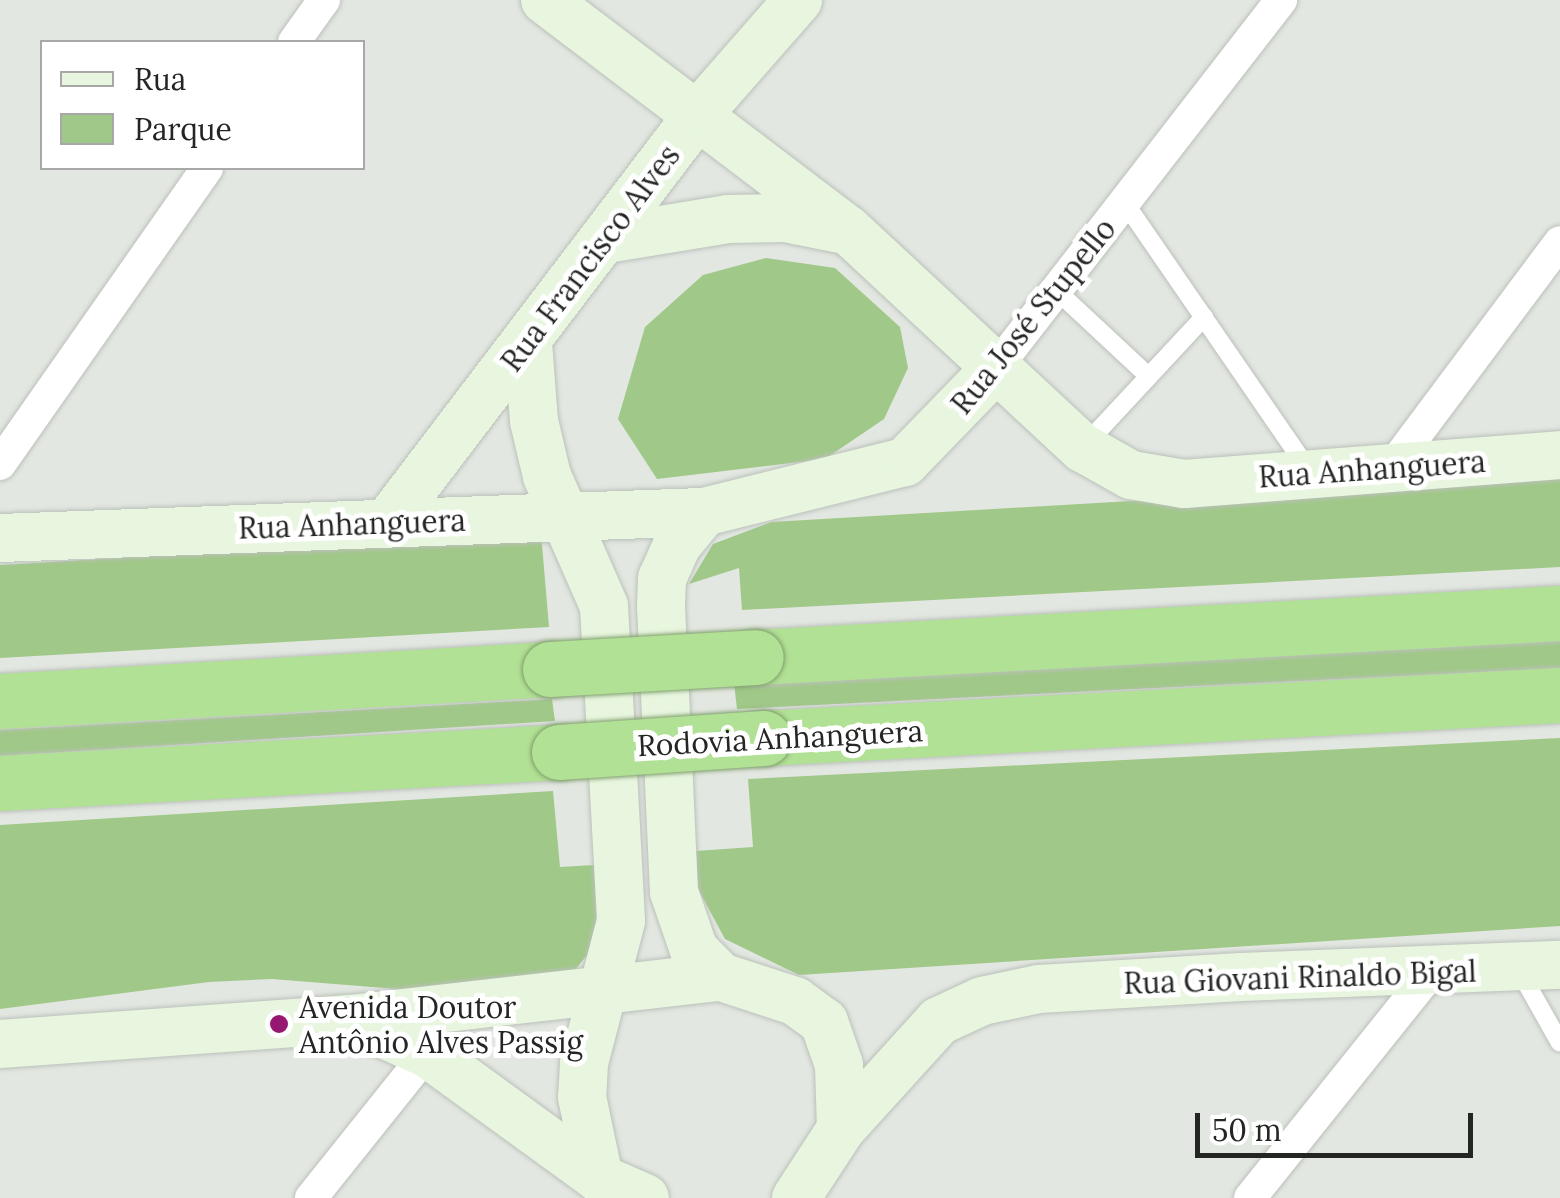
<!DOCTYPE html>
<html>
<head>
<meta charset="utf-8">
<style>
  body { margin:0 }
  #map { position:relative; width:1560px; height:1198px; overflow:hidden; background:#e3e7e1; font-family:Lora,serif }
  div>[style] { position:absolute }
  .green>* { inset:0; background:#a0c888 }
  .roads { filter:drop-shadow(0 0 2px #bcc0bb) drop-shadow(0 0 2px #bcc0bb) }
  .lane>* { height:18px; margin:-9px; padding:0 9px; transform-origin:9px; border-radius:9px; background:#fff }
  .street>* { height:32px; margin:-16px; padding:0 16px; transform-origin:16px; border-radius:16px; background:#fff }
  .secondary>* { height:48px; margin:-24px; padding:0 24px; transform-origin:24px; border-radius:24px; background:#e8f6df }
  .highway>* { height:55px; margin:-27.5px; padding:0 27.5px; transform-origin:27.5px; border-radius:27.5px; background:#b1e194 }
  .bridges { filter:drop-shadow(0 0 2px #80a06d) drop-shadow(0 0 2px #80a06d) }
  .highway-bridge>* { height:55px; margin:-27.5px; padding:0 27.5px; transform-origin:27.5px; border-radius:27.5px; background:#b1e194 }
  .dots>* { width:28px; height:28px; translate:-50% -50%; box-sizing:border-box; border:5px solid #fff; border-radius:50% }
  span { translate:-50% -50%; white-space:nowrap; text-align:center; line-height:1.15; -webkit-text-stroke:10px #fff; paint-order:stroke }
  .street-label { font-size:30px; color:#242624 }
  .poi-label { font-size:30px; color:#242624 }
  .left { translate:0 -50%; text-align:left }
  .legend { position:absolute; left:40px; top:40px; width:325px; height:130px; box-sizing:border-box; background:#fff; border:2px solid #a7a8a7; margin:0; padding:12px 18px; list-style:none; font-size:30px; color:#242624 }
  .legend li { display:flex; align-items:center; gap:20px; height:50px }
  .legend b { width:50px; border:2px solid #a7a8a7 }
  .scale { position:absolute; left:1195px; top:1113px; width:278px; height:45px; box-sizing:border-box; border:5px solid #242624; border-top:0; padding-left:12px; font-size:30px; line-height:35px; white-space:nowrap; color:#242624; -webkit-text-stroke:8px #fff; paint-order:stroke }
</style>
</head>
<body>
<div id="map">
  <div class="green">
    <div style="clip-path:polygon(766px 258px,835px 268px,900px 327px,908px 368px,884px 419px,825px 459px,657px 479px,618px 419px,645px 327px,703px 275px)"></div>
    <div style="clip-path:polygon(1560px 476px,1560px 567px,742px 610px,739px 568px,689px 584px,713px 544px,771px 522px)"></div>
    <div style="clip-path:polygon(541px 533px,549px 627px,0 658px,0 565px)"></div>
    <div style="clip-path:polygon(1560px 638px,1560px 668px,737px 709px,734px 683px)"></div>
    <div style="clip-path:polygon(552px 699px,555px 721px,0 756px,0 730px)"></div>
    <div style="clip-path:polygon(1560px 738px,1560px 926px,799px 975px,725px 939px,698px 889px,696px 851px,753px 847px,748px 779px)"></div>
    <div style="clip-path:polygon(553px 791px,560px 867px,611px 864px,593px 948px,574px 971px,435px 992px,272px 979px,209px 982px,0 1009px,0 825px)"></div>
  </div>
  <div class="roads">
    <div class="lane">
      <div style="left:1125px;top:203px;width:323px;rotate:55.5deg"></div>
      <div style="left:1056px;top:290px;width:125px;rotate:43deg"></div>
      <div style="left:1085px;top:445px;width:175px;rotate:-47.1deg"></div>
      <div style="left:1520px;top:972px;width:81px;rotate:60.6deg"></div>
    </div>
    <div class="street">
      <div style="left:294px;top:42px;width:52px;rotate:-54.5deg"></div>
      <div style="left:995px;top:369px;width:467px;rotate:-52.2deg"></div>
      <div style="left:0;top:464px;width:361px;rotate:-55deg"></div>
      <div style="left:1391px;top:468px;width:282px;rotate:-53.2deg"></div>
      <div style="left:311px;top:1198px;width:186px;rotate:-51.3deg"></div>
      <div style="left:1250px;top:1198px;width:288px;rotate:-51.3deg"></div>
    </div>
    <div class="secondary">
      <div style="left:545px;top:0;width:380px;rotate:37.2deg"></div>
      <div style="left:848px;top:230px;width:321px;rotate:42.9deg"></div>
      <div style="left:1083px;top:448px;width:55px;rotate:29.4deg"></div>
      <div style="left:1131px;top:475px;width:54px;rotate:9.6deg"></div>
      <div style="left:1184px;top:484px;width:377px;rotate:-4.4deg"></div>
      <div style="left:606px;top:239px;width:124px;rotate:-9.3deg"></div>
      <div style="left:728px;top:219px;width:57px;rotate:-1deg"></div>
      <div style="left:785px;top:218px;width:56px;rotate:11.3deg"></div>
      <div style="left:528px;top:343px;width:78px;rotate:85.6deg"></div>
      <div style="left:534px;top:421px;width:57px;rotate:76.7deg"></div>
      <div style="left:547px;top:476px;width:142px;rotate:66.3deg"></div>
      <div style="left:604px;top:606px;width:315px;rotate:86.9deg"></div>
      <div style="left:621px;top:921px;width:147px;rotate:104.6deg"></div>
      <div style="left:584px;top:1063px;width:34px;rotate:93deg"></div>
      <div style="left:582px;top:1097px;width:83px;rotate:78.1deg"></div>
      <div style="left:704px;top:512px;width:43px;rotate:129.3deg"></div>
      <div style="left:677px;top:545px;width:36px;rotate:114deg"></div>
      <div style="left:662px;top:578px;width:28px;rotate:92deg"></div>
      <div style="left:661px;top:606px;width:286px;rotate:87.4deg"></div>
      <div style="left:674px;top:892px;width:61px;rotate:71deg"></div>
      <div style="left:694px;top:950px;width:38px;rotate:45deg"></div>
      <div style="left:388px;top:522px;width:515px;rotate:-52.73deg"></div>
      <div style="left:700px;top:112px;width:149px;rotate:-48.8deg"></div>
      <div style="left:0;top:538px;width:704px;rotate:-2.12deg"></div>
      <div style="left:704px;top:512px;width:207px;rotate:-14deg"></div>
      <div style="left:905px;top:462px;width:129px;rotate:-45.9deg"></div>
      <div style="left:354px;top:1021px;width:80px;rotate:23.7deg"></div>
      <div style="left:427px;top:1053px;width:213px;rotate:36deg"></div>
      <div style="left:599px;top:1178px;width:50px;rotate:23.5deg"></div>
      <div style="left:0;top:1044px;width:351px;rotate:-4.1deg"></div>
      <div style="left:350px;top:1019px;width:373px;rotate:-6.5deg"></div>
      <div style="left:721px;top:977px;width:78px;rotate:18deg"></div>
      <div style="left:795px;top:1001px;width:36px;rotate:36deg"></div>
      <div style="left:824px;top:1022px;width:46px;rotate:70.8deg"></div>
      <div style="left:839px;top:1065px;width:64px;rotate:88.2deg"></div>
      <div style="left:796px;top:1198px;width:82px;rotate:-56.9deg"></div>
      <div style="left:841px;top:1129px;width:146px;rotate:-47.8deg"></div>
      <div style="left:939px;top:1021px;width:47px;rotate:-24.9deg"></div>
      <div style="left:982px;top:1001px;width:58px;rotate:-11.9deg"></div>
      <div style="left:1039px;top:989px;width:202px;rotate:-3.4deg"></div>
      <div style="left:1241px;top:977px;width:319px;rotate:-2.2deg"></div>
    </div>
    <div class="highway">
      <div style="left:756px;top:657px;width:805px;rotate:-3.13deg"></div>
      <div style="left:0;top:701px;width:551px;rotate:-3.33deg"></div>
      <div style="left:764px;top:738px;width:797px;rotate:-3.09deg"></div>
      <div style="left:0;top:783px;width:560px;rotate:-3.17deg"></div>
    </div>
  </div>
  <div class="bridges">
    <div class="highway-bridge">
      <div style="left:550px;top:669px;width:206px;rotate:-3.3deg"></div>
      <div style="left:559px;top:752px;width:205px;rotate:-3.9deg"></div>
    </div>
  </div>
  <div class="dots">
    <div style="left:279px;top:1024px;background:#971870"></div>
  </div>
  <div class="street-label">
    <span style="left:590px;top:258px;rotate:-53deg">Rua Francisco Alves</span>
    <span style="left:1033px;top:316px;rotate:-51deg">Rua José Stupello</span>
    <span style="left:1372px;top:469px;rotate:-4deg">Rua Anhanguera</span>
    <span style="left:352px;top:524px;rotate:-2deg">Rua Anhanguera</span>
    <span style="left:780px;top:738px;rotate:-3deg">Rodovia Anhanguera</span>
    <span style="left:1300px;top:977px;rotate:-2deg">Rua Giovani Rinaldo Bigal</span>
  </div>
  <div class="poi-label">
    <span class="left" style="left:299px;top:1024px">Avenida Doutor<br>Antônio Alves Passig</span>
  </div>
  <ul class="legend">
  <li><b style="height:12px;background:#e8f6df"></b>Rua</li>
  <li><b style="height:28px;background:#a0c888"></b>Parque</li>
  </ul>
  <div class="scale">50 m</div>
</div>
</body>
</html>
